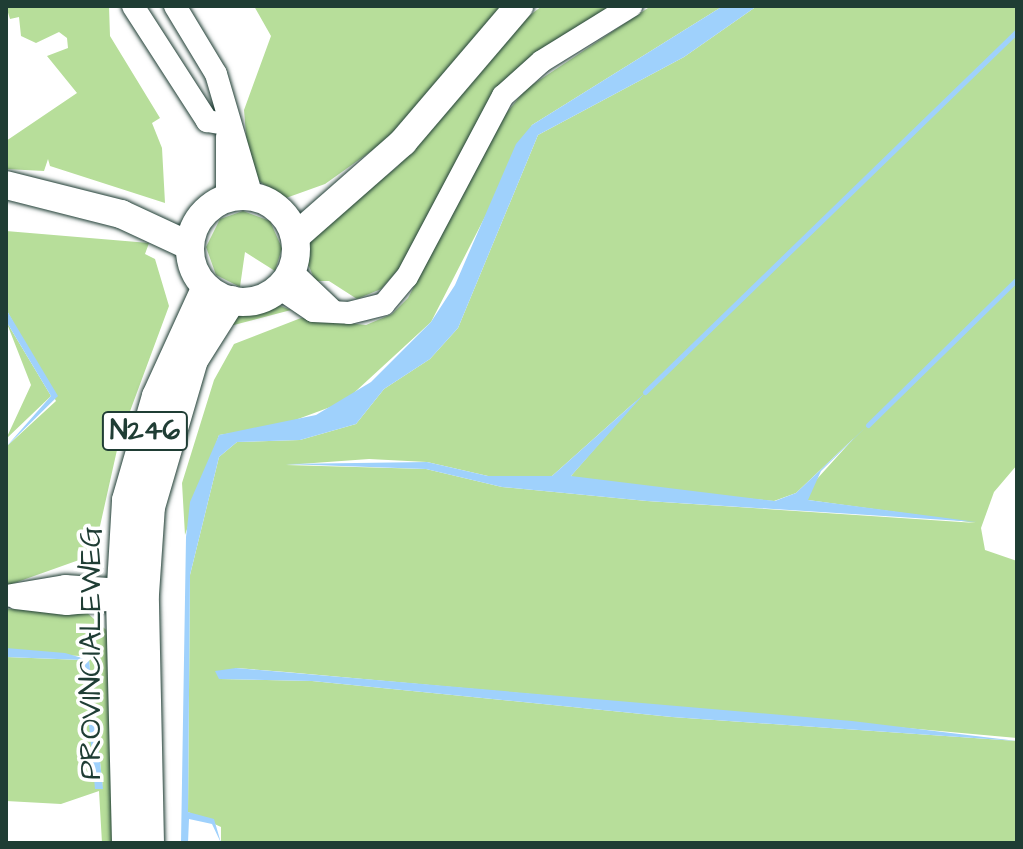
<!DOCTYPE html>
<html>
<head>
<meta charset="utf-8">
<style>
  body { margin:0 }
  #map { position:relative; width:1023px; height:849px; overflow:hidden; background:#fff; font-family:"Architects Daughter",sans-serif }
  div>[style] { position:absolute }
  .green>* { inset:0; background:#b7de9a }
  .water>* { inset:0; background:#9fd1fc }
  .stream>* { height:5px; margin:-2.5px; padding:0 2.5px; transform-origin:2.5px; border-radius:2.5px; background:#9fd1fc }
  .roads { filter:drop-shadow(0 0 2px #1f3d34) drop-shadow(0 0 2px #1f3d34) }
  .minor>* { height:22px; margin:-11px; padding:0 11px; transform-origin:11px; border-radius:11px; background:#fff }
  .major>* { height:28px; margin:-14px; padding:0 14px; transform-origin:14px; border-radius:14px; background:#fff }
  .major>.ring { margin:-14px; padding:0; box-sizing:content-box; background:none; border:28px solid #fff; border-radius:50% }
  span { translate:-50% -50%; white-space:nowrap; text-align:center; line-height:1.15; -webkit-text-stroke:7px #fff; paint-order:stroke }
  .shield-label span { padding:2px 6px; background:#fff; border:2px solid; border-radius:6px; -webkit-text-stroke-width:0 }
  .shield-label { font-size:28px; color:#1f3d34; font-weight:700 }
  .street-label { font-size:30px; color:#1f3d34 }
  .frame { position:absolute; inset:0; border:8px solid #1f3d34; pointer-events:none }
</style>
</head>
<body>
<div id="map">
  <div class="green">
    <div style="clip-path:polygon(6px 6px,109px 6px,110px 36px,160px 118px,152px 123px,162px 148px,165px 203px,50px 166px,48px 159px,44px 171px,6px 169px,6px 141px,77px 93px,47px 56px,68px 48px,67px 38px,59px 32px,36px 43px,21px 36px,19px 17px,10px 19px)"></div>
    <div style="clip-path:polygon(254px 6px,505px 6px,398px 132px,325px 184px,286px 198px,257px 180px,247px 147px,244px 110px,271px 36px)"></div>
    <div style="clip-path:polygon(542px 6px,619px 6px,505px 82px,487px 103px,403px 264px,381px 289px,357px 299px,329px 281px,315px 281px,306px 259px,312px 235px,397px 167px,517px 25px)"></div>
    <div style="clip-path:polygon(651px 6px,723px 6px,532px 125px,431px 322px,344px 402px,279px 426px,219px 435px,185px 535px,182px 483px,214px 380px,234px 344px,301px 318px,366px 325px,392px 314px,408px 298px,503px 117px,526px 89px)"></div>
    <div style="clip-path:polygon(evenodd,757px 6px,1017px 6px,1017px 465px,994px 492px,981px 528px,985px 550px,1017px 561px,1017px 738px,286px 672px,236px 668px,220px 679px,312px 681px,672px 717px,1017px 741px,1017px 843px,221px 843px,221px 827px,188px 812px,190px 575px,219px 457px,237px 442px,300px 440px,356px 424px,384px 389px,430px 359px,458px 328px,538px 135px,684px 57px,757px 6px,636px 401px,571px 476px,582px 483px,774px 501px,796px 493px,854px 438px,807px 490px,808px 500px,976px 523px,647px 501px,502px 487px,426px 469px,286px 465px,369px 459px,427px 462px,488px 476px,552px 476px,636px 401px)"></div>
    <div style="clip-path:polygon(243px 211px,270px 221px,282px 248px,275px 271px,245px 252px,240px 287px,216px 275px,206px 247px,220px 219px)"></div>
    <div style="clip-path:polygon(6px 231px,149px 243px,145px 254px,155px 259px,169px 306px,119px 441px,96px 544px,79px 560px,6px 586px,6px 447px,56px 401px,6px 309px)"></div>
    <div style="clip-path:polygon(278px 305px,291px 310px,230px 326px,235px 314px)"></div>
    <div style="clip-path:polygon(6px 321px,51px 396px,6px 439px,31px 385px)"></div>
    <div style="clip-path:polygon(6px 609px,84px 610px,114px 637px,117px 843px,102px 843px,99px 791px,61px 804px,6px 801px,6px 657px,82px 660px,103px 789px,89px 660px,82px 656px,6px 653px)"></div>
  </div>
  <div class="water">
    <div style="clip-path:polygon(723px 6px,757px 6px,684px 57px,538px 135px,458px 328px,430px 359px,384px 389px,356px 424px,300px 440px,237px 442px,219px 457px,190px 575px,188px 812px,214px 819px,221px 843px,212px 824px,189px 819px,188px 843px,181px 843px,186px 537px,190px 502px,219px 435px,316px 415px,371px 382px,431px 322px,455px 285px,516px 144px,532px 125px)"></div>
    <div style="clip-path:polygon(6px 309px,58px 396px,6px 447px,51px 396px,6px 321px)"></div>
    <div style="clip-path:polygon(645px 393px,571px 476px,775px 501px,796px 493px,868px 425px,821px 471px,808px 500px,977px 522px,647px 501px,502px 487px,426px 469px,285px 464px,427px 462px,488px 476px,552px 476px)"></div>
    <div style="clip-path:polygon(6px 648px,65px 653px,89px 660px,103px 789px,95px 789px,83px 660px,6px 657px)"></div>
    <div style="clip-path:polygon(236px 668px,852px 721px,1017px 741px,672px 717px,312px 681px,219px 679px,215px 671px)"></div>
  </div>
  <div class="stream">
    <div style="left:645px;top:392px;width:518px;rotate:-44.14deg"></div>
    <div style="left:868px;top:425px;width:209px;rotate:-44.4deg"></div>
  </div>
  <div class="roads">
    <div class="minor">
      <div style="left:133px;top:6px;width:137px;rotate:57.2deg"></div>
      <div style="left:207px;top:121px;width:20px;rotate:9deg"></div>
      <div style="left:175px;top:6px;width:79px;rotate:58.9deg"></div>
      <div style="left:216px;top:74px;width:127px;rotate:73.6deg"></div>
      <div style="left:227px;top:137px;width:61px;rotate:90deg"></div>
      <div style="left:291px;top:271px;width:58px;rotate:43.6deg"></div>
      <div style="left:279px;top:288px;width:41px;rotate:34.1deg"></div>
      <div style="left:313px;top:311px;width:36px;rotate:3deg"></div>
      <div style="left:349px;top:313px;width:36px;rotate:-14deg"></div>
      <div style="left:384px;top:304px;width:35px;rotate:-50deg"></div>
      <div style="left:407px;top:277px;width:205px;rotate:-62.1deg"></div>
      <div style="left:503px;top:96px;width:52px;rotate:-41.9deg"></div>
      <div style="left:542px;top:61px;width:105px;rotate:-31.7deg"></div>
      <div style="left:6px;top:596px;width:60px;rotate:-9.6deg"></div>
      <div style="left:65px;top:586px;width:71px;rotate:4deg"></div>
      <div style="left:16px;top:598px;width:51px;rotate:6.7deg"></div>
      <div style="left:67px;top:604px;width:69px;rotate:-5.8deg"></div>
    </div>
    <div class="major">
      <div style="left:6px;top:185px;width:119px;rotate:14.2deg"></div>
      <div style="left:121px;top:214px;width:76px;rotate:24.9deg"></div>
      <div class="ring" style="left:190px;top:196px;width:78px;height:78px"></div>
      <div style="left:295px;top:237px;width:144px;rotate:-41.3deg"></div>
      <div style="left:403px;top:142px;width:179px;rotate:-49.5deg"></div>
      <div style="left:126px;top:843px;width:241px;rotate:-91.4deg"></div>
      <div style="left:120px;top:602px;width:102px;rotate:-86.6deg"></div>
      <div style="left:126px;top:500px;width:108px;rotate:-73.9deg"></div>
      <div style="left:156px;top:396px;width:120px;rotate:-65.4deg"></div>
      <div style="left:150px;top:843px;width:249px;rotate:-91.2deg"></div>
      <div style="left:145px;top:594px;width:87px;rotate:-86.1deg"></div>
      <div style="left:151px;top:507px;width:153px;rotate:-73.7deg"></div>
      <div style="left:194px;top:360px;width:71px;rotate:-57.7deg"></div>
    </div>
  </div>
  <div class="shield-label">
    <span style="left:145px;top:431px">N246</span>
  </div>
  <div class="street-label">
    <span style="left:91px;top:653px;rotate:-90deg">PROVINCIALEWEG</span>
  </div>
  <div class="frame"></div>
</div>
</body>
</html>
